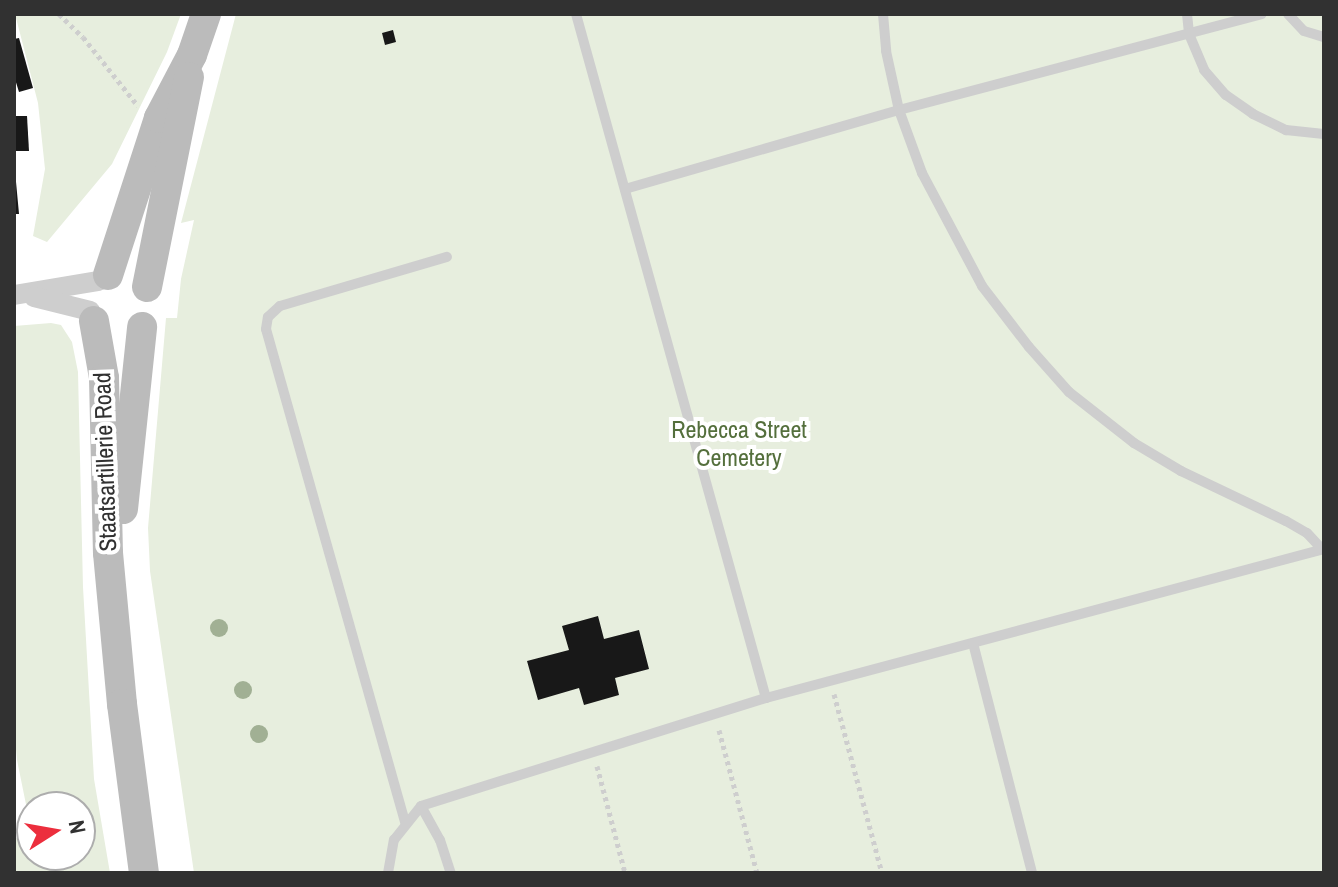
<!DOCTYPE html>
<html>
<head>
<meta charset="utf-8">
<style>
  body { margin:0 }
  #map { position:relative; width:1338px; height:887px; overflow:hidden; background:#fff; font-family:"Archivo Narrow",sans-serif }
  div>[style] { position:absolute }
  .green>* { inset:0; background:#e7eede }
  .building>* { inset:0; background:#181818 }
  .path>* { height:5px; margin-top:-2.5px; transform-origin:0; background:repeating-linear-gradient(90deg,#cecece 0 4px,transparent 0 8px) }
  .lane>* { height:10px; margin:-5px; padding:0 5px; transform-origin:5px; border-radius:5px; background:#cecece }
  .street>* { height:20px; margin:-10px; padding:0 10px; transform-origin:10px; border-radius:10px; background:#cecece }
  .secondary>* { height:30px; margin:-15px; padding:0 15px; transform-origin:15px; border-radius:15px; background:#bbb }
  .trees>* { width:18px; height:18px; margin:-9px; border-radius:50%; background:#a1b094 }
  span { translate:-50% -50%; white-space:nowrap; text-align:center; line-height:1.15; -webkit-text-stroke:8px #fff; paint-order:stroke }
  .park-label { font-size:24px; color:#546f3c }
  .street-label { font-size:24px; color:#313131 }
  .frame { position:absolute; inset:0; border:16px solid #313131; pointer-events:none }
  .north { position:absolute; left:16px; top:791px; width:80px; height:80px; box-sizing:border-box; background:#fff; border:2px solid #adadad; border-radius:50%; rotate:79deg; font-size:22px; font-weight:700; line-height:32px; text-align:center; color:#313131 }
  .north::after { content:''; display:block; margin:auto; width:28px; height:36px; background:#ec2e3d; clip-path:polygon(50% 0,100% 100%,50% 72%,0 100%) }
</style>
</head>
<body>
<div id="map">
  <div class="green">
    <div style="clip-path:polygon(15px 14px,181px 14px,167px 52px,112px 164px,47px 242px,33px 236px,45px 169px,38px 103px)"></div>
    <div style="clip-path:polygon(236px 14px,1324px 14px,1324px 873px,194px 873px,150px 571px,148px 528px,166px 318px,177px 318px,181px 279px,194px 220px,181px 223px)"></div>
    <div style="clip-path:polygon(evenodd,51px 323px,61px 325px,72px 342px,78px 372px,83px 587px,94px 779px,110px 873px,14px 873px,14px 839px,32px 834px,17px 760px,14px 727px,14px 326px,51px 323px,32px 807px,80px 807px,80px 855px,32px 855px,32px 807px)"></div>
  </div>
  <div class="building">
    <div style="clip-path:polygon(393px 30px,396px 42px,385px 45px,382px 33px)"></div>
    <div style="clip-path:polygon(19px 38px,33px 88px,19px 92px,14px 76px,14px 39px)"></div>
    <div style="clip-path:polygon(14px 116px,27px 116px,29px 151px,15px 151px)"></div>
    <div style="clip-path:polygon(16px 182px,19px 214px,14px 214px,14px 183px)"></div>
    <div style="clip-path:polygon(598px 616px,604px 639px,639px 630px,649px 669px,615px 678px,619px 695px,584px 705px,579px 688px,538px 700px,527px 661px,569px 650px,562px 626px)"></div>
  </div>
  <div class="path">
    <div style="left:59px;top:14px;width:33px;rotate:44deg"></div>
    <div style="left:83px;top:37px;width:88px;rotate:51.4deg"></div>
    <div style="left:834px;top:694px;width:185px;rotate:75deg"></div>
    <div style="left:719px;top:730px;width:148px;rotate:75.1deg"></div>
    <div style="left:597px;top:766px;width:111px;rotate:75.3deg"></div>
  </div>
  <div class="lane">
    <div style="left:576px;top:14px;width:710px;rotate:74.48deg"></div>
    <div style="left:766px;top:698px;width:578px;rotate:-14.95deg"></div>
    <div style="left:883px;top:14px;width:37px;rotate:85deg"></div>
    <div style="left:886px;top:51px;width:60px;rotate:77.6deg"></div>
    <div style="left:899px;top:110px;width:67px;rotate:69.9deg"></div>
    <div style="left:922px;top:173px;width:128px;rotate:62deg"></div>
    <div style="left:982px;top:286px;width:77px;rotate:52.4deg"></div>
    <div style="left:1029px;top:347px;width:60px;rotate:48.4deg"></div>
    <div style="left:1069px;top:392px;width:83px;rotate:38.1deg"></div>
    <div style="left:1134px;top:443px;width:55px;rotate:30.8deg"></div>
    <div style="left:1181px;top:471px;width:116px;rotate:25.5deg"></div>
    <div style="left:1286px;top:521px;width:24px;rotate:30deg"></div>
    <div style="left:1307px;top:533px;width:22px;rotate:47deg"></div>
    <div style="left:1187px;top:14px;width:20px;rotate:84deg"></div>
    <div style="left:1189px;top:34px;width:39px;rotate:67deg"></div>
    <div style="left:1204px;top:70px;width:33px;rotate:49deg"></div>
    <div style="left:1226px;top:95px;width:33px;rotate:35deg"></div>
    <div style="left:1253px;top:114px;width:37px;rotate:26deg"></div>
    <div style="left:1286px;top:130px;width:38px;rotate:6deg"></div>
    <div style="left:1288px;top:14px;width:23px;rotate:47deg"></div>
    <div style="left:1304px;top:31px;width:21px;rotate:17deg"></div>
    <div style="left:625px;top:189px;width:285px;rotate:-16.1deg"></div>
    <div style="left:899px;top:110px;width:375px;rotate:-14.8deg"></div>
    <div style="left:973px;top:643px;width:237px;rotate:75.6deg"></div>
    <div style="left:421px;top:806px;width:39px;rotate:61deg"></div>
    <div style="left:440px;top:840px;width:35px;rotate:72deg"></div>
    <div style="left:405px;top:822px;width:512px;rotate:-105.75deg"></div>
    <div style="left:266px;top:329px;width:12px;rotate:-81deg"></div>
    <div style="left:268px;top:317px;width:16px;rotate:-43deg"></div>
    <div style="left:280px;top:306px;width:174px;rotate:-16.4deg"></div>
    <div style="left:388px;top:873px;width:34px;rotate:-80deg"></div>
    <div style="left:394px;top:840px;width:43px;rotate:-51.5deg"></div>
    <div style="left:421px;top:806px;width:362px;rotate:-17.4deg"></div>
  </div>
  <div class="street">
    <div style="left:14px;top:295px;width:86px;rotate:-9.4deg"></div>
    <div style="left:34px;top:297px;width:58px;rotate:14deg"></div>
  </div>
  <div class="secondary">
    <div style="left:108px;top:275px;width:165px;rotate:-72deg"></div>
    <div style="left:159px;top:118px;width:71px;rotate:-62.4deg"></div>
    <div style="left:192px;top:55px;width:43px;rotate:-71.1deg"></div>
    <div style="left:147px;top:287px;width:214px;rotate:-78.7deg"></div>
    <div style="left:94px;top:321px;width:58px;rotate:80deg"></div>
    <div style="left:104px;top:378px;width:175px;rotate:88.7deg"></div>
    <div style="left:108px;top:553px;width:152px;rotate:84.7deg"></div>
    <div style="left:122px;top:704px;width:170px;rotate:82.6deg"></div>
    <div style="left:123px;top:509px;width:183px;rotate:-84deg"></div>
  </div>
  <div class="trees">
    <div style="left:219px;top:628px"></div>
    <div style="left:243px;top:690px"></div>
    <div style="left:259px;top:734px"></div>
  </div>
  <div class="park-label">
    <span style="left:739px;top:444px">Rebecca Street<br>Cemetery</span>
  </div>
  <div class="street-label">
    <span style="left:105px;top:462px;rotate:-92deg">Staatsartillerie Road</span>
  </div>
  <div class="frame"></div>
  <div class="north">N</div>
</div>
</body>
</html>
